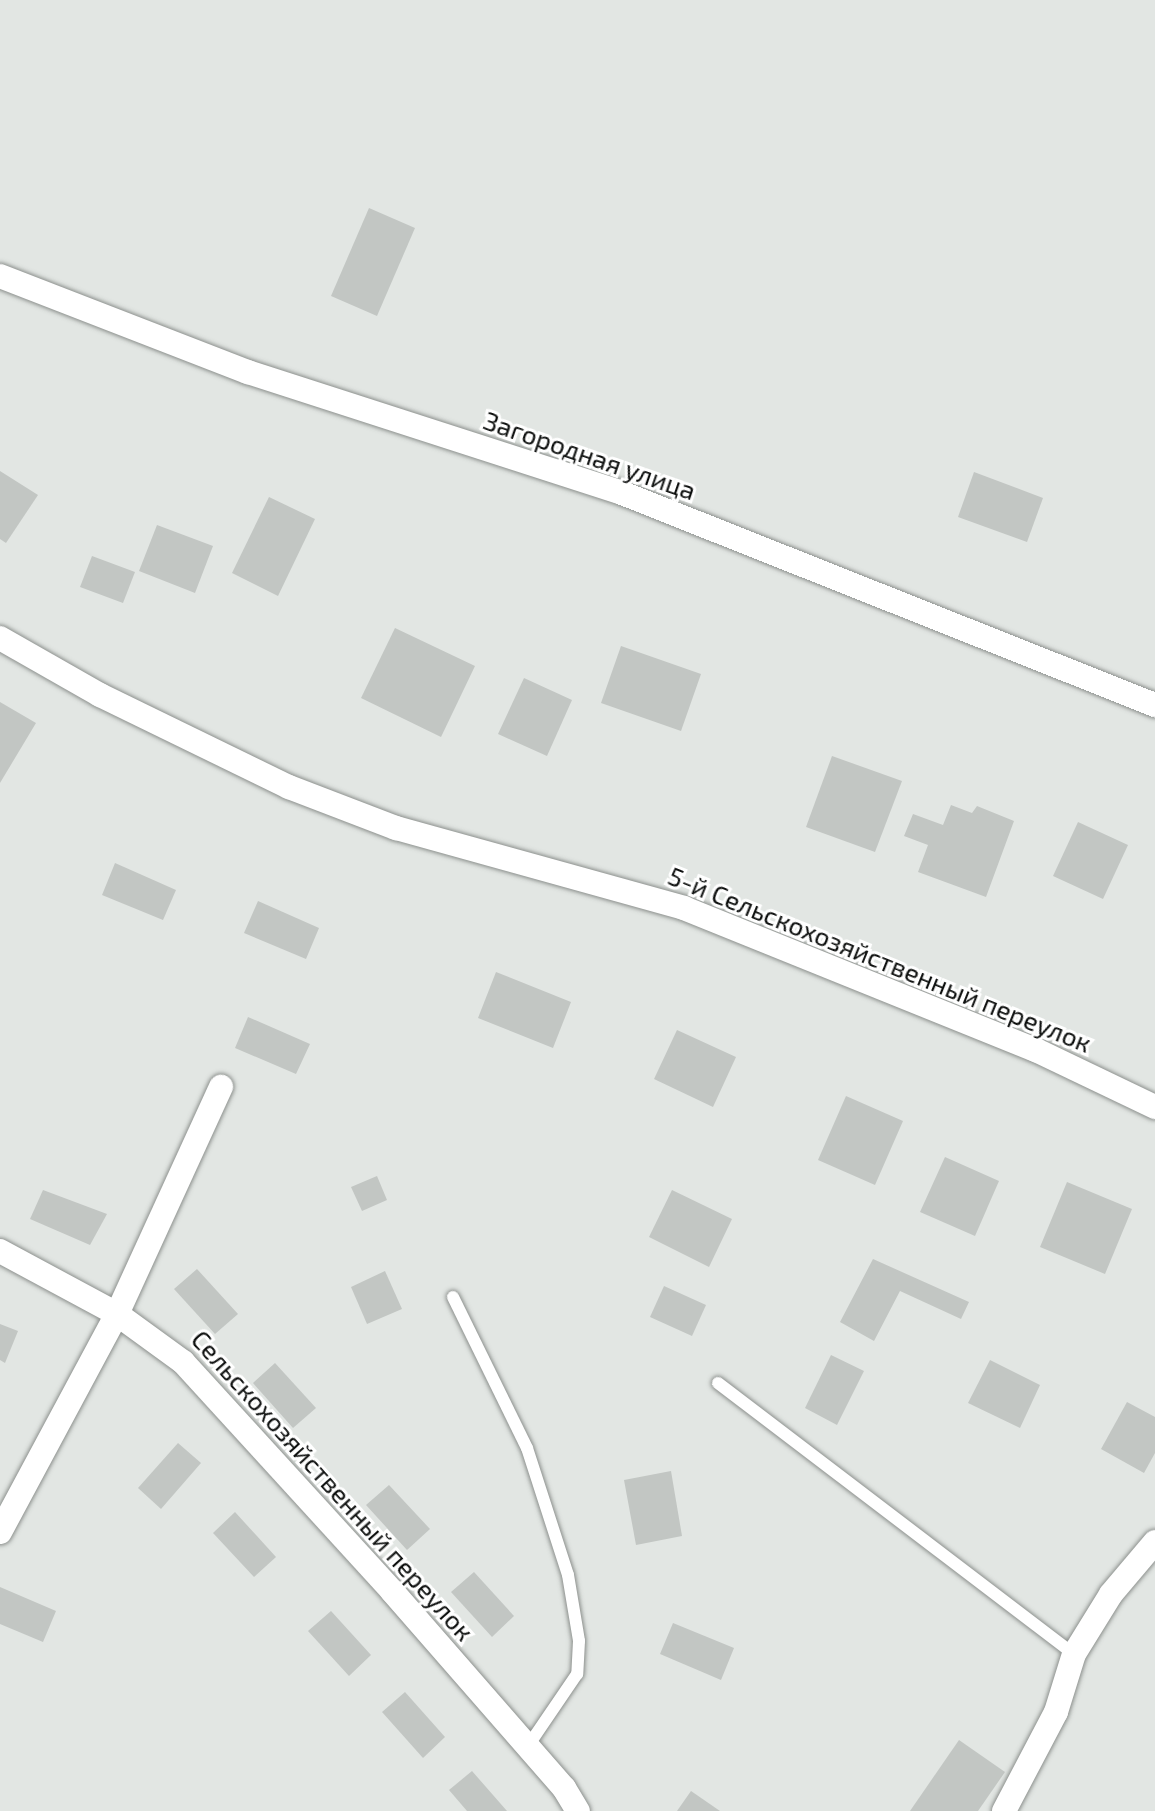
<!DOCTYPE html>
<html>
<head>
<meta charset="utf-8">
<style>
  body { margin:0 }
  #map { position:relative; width:1155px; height:1811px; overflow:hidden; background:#e2e6e3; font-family:"Exo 2",sans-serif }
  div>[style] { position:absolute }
  .building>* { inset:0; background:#c2c6c3 }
  .roads { filter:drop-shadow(0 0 2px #8c908d) drop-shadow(0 0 2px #8c908d) }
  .service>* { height:12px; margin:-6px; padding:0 6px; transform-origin:6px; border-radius:6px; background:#fff }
  .minor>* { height:24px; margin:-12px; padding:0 12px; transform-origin:12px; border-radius:12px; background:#fff }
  span { translate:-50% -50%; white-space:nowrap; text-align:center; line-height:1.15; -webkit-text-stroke:6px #fff; paint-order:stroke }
  .street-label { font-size:26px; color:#0c0e0d }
</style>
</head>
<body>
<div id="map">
  <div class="building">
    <div style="clip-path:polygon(369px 208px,415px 228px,377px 316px,331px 296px)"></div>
    <div style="clip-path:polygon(0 471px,38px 495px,6px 543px,0 539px)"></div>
    <div style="clip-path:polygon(974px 472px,1043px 498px,1027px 542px,958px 517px)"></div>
    <div style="clip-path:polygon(269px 497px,315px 519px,278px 596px,232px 573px)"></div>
    <div style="clip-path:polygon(157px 525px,213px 546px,195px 593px,139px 571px)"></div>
    <div style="clip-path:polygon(92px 556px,135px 572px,123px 603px,80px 587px)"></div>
    <div style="clip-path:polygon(395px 628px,475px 666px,441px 737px,361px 698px)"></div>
    <div style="clip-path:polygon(621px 646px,701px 674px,681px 731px,601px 703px)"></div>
    <div style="clip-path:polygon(524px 678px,572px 700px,547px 756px,498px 734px)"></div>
    <div style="clip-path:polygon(0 702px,36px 723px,0 783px)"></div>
    <div style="clip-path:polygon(832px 756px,902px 781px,875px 852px,806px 827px)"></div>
    <div style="clip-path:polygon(951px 805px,972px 813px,977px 806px,1014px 821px,986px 897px,918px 872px,928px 845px,904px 836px,913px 814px,943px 825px)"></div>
    <div style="clip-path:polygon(1078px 822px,1128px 845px,1103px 899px,1053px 876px)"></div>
    <div style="clip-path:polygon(115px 863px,176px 890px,163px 920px,102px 895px)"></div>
    <div style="clip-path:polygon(258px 901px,319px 928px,306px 959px,244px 933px)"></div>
    <div style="clip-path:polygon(496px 972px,571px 1002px,553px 1048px,478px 1018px)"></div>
    <div style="clip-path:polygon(248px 1017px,310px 1044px,296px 1074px,235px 1048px)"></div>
    <div style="clip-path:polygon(677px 1030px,736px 1057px,713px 1107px,654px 1079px)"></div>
    <div style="clip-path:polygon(846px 1096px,903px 1121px,875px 1185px,818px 1160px)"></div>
    <div style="clip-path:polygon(945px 1157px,999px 1181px,975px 1236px,920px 1212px)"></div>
    <div style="clip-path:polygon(377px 1176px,387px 1200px,362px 1211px,351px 1187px)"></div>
    <div style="clip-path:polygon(1067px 1182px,1132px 1209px,1105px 1274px,1040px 1247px)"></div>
    <div style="clip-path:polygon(43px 1190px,107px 1214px,90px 1245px,30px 1219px)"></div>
    <div style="clip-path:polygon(672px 1190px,732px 1219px,709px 1267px,649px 1237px)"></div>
    <div style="clip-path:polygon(873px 1259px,969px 1302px,961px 1319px,900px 1291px,874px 1341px,840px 1322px)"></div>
    <div style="clip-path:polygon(197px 1269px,238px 1314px,215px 1334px,174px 1289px)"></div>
    <div style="clip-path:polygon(385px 1271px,402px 1309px,367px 1324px,351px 1287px)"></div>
    <div style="clip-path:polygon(664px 1286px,706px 1305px,692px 1336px,650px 1317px)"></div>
    <div style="clip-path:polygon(0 1324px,18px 1331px,5px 1363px,0 1360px)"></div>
    <div style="clip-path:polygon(831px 1355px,864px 1371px,837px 1425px,805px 1408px)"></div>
    <div style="clip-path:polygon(990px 1360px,1040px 1385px,1020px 1428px,968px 1403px)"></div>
    <div style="clip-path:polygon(275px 1363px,316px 1408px,293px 1428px,253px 1383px)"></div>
    <div style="clip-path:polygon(1127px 1402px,1155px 1417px,1155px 1453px,1144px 1473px,1101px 1449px)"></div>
    <div style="clip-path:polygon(178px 1443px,201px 1463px,161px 1509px,138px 1488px)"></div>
    <div style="clip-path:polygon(671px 1471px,682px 1536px,636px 1545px,624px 1480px)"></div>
    <div style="clip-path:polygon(389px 1485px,430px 1529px,407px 1550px,366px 1505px)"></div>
    <div style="clip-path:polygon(235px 1512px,276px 1557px,254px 1577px,213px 1533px)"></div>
    <div style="clip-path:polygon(474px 1572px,514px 1616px,492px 1637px,451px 1592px)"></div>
    <div style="clip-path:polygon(0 1587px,56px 1611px,43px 1642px,0 1624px)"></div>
    <div style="clip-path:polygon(331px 1611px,371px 1655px,349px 1676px,308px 1631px)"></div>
    <div style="clip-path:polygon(673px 1623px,734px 1648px,721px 1680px,660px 1654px)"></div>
    <div style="clip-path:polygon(405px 1692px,445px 1737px,423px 1758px,382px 1712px)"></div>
    <div style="clip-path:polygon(959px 1740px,1005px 1772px,978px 1811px,910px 1811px)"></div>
    <div style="clip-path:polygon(472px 1771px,507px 1811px,467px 1811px,449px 1790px)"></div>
    <div style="clip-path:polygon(691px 1791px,720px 1811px,677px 1811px)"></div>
  </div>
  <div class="roads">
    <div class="service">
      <div style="left:453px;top:1297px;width:168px;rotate:63.9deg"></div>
      <div style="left:527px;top:1448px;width:133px;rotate:72.1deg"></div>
      <div style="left:568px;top:1575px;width:67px;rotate:80.5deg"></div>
      <div style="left:579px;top:1641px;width:33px;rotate:93deg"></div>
      <div style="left:577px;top:1674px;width:87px;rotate:124.2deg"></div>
      <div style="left:718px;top:1383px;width:447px;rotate:37.3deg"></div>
    </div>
    <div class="minor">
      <div style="left:0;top:276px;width:266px;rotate:21.2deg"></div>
      <div style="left:248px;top:372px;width:393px;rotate:17.9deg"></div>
      <div style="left:622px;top:493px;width:574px;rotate:21.69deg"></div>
      <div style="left:0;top:638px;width:115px;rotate:29.7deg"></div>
      <div style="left:100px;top:695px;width:210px;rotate:26deg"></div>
      <div style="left:289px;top:787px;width:115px;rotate:21deg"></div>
      <div style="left:396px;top:828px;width:299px;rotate:15.5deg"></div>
      <div style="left:684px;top:908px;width:380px;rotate:22deg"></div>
      <div style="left:1036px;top:1050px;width:132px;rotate:25.6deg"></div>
      <div style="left:0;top:1251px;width:133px;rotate:28.3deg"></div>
      <div style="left:117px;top:1314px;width:82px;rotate:36deg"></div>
      <div style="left:183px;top:1362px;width:310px;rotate:47.6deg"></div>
      <div style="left:392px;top:1591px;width:262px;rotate:48.9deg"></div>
      <div style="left:564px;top:1788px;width:27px;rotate:59deg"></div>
      <div style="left:0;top:1532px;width:247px;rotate:-61.8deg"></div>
      <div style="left:117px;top:1314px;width:250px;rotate:-65.4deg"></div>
      <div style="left:1004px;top:1811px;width:112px;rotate:-62.3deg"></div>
      <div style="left:1056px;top:1712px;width:61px;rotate:-72.8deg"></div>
      <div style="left:1074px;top:1654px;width:70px;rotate:-58.3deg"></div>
      <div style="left:1111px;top:1594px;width:68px;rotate:-49.8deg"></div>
    </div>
  </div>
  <div class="street-label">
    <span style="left:590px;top:455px;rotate:19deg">Загородная улица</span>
    <span style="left:880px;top:959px;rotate:22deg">5-й Сельскохозяйственный переулок</span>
    <span style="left:333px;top:1485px;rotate:48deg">Сельскохозяйственный переулок</span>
  </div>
</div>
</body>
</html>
